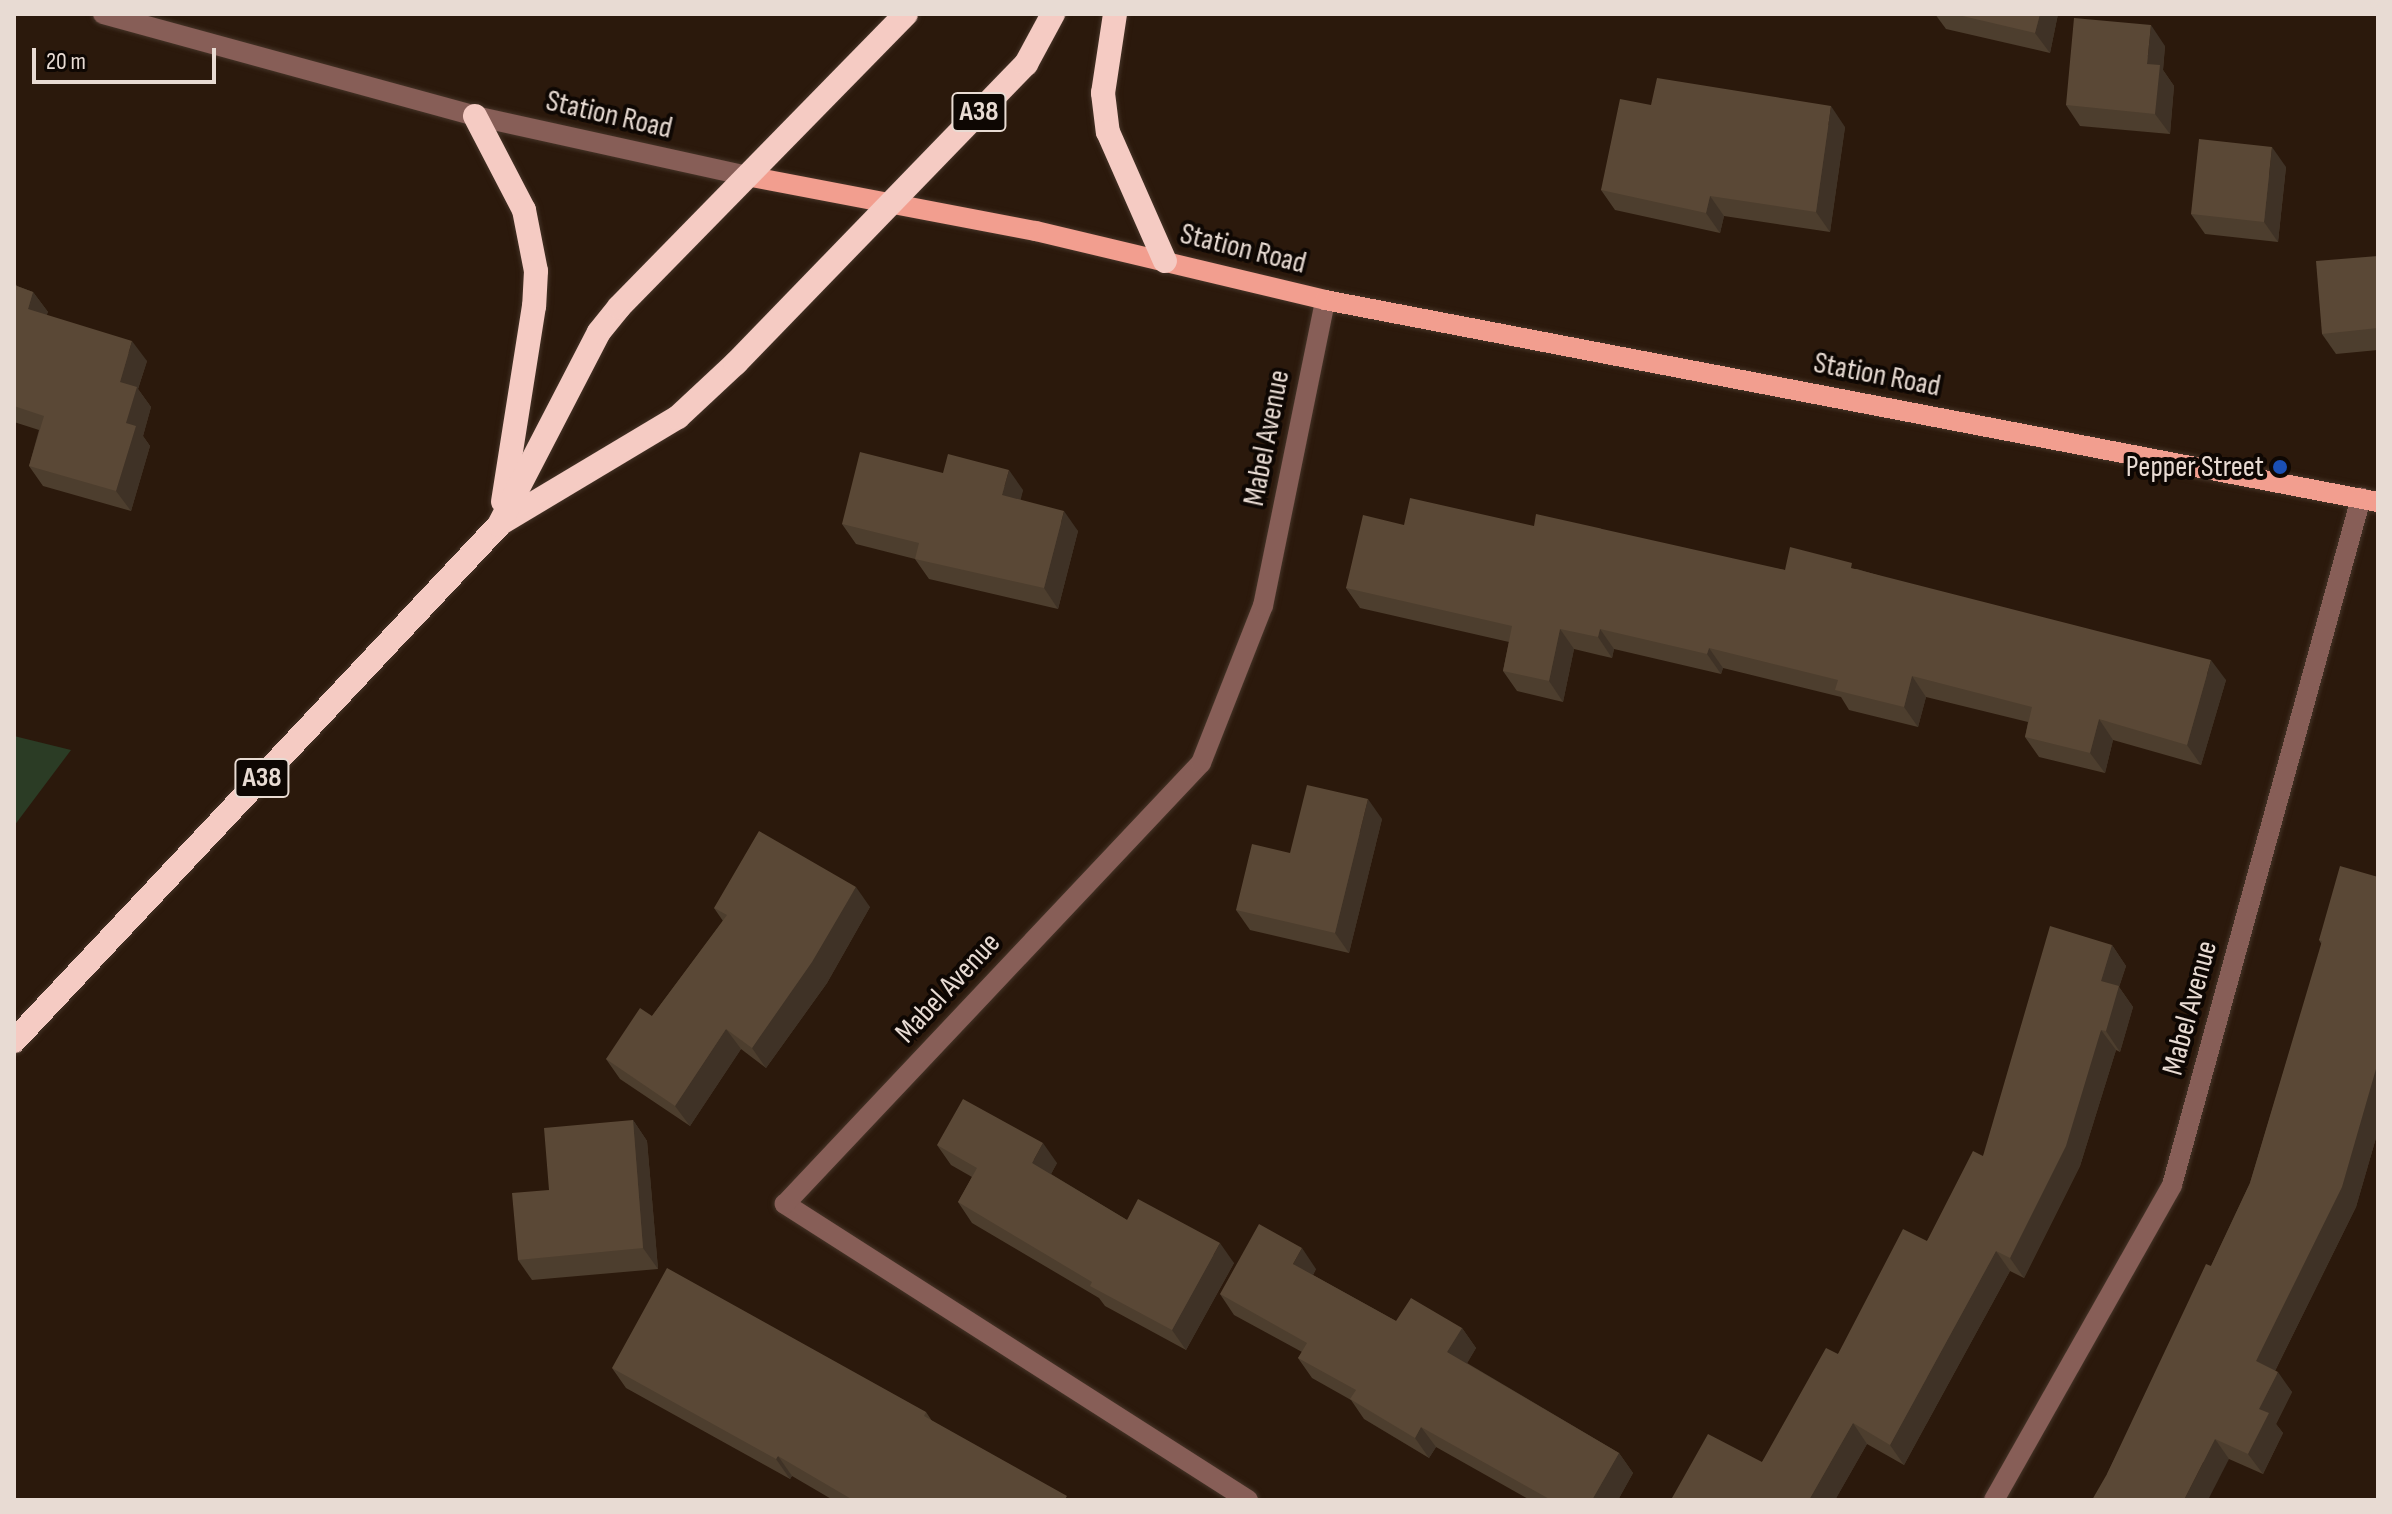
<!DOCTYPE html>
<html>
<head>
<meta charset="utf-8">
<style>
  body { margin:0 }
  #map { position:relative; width:2392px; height:1514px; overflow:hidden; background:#2b190c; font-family:"Sofia Sans Condensed",sans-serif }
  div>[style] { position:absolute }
  .green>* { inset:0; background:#2b3c25 }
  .roads { filter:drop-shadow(0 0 2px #453428) drop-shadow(0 0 2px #453428) }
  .minor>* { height:20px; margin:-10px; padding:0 10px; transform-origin:10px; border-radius:10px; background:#875e57 }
  .major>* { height:20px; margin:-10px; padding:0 10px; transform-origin:10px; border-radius:10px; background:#f29e8f }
  .highway>* { height:24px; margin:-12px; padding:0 12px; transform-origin:12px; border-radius:12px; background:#f5cbc3 }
  .wall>* { inset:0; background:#4d3e2e }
  .shaded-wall>* { inset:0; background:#3f3226 }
  .building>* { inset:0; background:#5a4836 }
  .dots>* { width:22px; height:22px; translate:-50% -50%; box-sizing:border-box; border:4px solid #0e0703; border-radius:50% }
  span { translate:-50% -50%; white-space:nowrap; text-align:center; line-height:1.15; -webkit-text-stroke:8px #0e0703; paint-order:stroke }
  .shield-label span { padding:2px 6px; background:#0e0703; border:2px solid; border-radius:6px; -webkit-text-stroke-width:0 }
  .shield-label { font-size:28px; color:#e8dbd3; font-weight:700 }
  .street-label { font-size:30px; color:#e8dbd3 }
  .poi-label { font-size:30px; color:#e8dbd3 }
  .right { translate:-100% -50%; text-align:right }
  .frame { position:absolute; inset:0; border:16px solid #e8dbd3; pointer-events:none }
  .scale { position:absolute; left:32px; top:48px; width:184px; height:36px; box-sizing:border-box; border:4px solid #e8dbd3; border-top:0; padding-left:10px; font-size:24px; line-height:28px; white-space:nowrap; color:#e8dbd3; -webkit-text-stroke:6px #0e0703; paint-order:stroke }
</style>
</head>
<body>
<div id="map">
  <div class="green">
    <div style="clip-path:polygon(14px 736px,71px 750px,14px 826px)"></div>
  </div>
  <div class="roads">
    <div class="minor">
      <div style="left:103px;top:14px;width:386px;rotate:15.3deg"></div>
      <div style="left:475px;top:116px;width:279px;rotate:12.4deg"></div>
      <div style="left:1248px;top:1500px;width:550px;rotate:-147.41deg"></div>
      <div style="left:785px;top:1204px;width:606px;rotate:-46.67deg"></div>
      <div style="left:1201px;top:763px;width:169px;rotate:-68.5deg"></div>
      <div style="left:1263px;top:606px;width:312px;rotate:-78.5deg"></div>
      <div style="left:1994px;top:1500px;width:362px;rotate:-60.5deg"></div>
      <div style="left:2172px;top:1185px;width:713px;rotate:-74.62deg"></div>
    </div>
    <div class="major">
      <div style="left:747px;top:176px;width:294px;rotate:10.8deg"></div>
      <div style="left:1036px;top:231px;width:297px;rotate:13.4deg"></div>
      <div style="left:1325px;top:300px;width:1072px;rotate:10.86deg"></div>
    </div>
    <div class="highway">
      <div style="left:1115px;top:14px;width:80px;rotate:98.6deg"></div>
      <div style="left:1103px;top:93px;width:39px;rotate:83deg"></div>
      <div style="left:1108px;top:132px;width:141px;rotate:66.2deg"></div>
      <div style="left:475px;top:116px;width:106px;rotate:62.5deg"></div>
      <div style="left:524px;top:210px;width:62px;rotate:78.9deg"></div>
      <div style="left:536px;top:271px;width:35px;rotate:93deg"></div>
      <div style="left:534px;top:306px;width:198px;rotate:99deg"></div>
      <div style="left:501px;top:523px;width:206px;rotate:-30.9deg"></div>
      <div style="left:678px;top:417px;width:79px;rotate:-43deg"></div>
      <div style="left:736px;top:363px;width:417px;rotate:-45.9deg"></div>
      <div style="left:1026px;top:64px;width:57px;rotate:-61.6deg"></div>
      <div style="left:14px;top:1041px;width:708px;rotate:-46.77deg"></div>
      <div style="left:499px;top:525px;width:217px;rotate:-62.6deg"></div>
      <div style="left:599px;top:332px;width:32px;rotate:-51deg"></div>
      <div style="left:619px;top:307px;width:410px;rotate:-45.6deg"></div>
    </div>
  </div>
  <div class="wall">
    <div style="clip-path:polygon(1935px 14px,2058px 14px,2050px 53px,1946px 29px)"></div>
    <div style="clip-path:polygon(2165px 46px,2163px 70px,2174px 86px,2170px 134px,2080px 126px,2066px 105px)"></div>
    <div style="clip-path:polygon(1651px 105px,1845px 127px,1830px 232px,1724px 216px,1720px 233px,1615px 210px,1601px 190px)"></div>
    <div style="clip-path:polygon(2286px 167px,2278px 242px,2205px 234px,2191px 214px)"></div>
    <div style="clip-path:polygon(2378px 256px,2378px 350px,2336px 354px,2322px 334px)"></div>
    <div style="clip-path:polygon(14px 281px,17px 286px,33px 292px,48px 312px,46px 315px,147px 361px,138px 389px,151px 407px,143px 436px,150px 446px,131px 511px,43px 486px,29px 466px,39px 430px,14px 422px)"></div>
    <div style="clip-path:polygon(943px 473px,1023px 490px,1020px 500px,1078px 531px,1058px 609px,929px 579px,915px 559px,856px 544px,842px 524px)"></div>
    <div style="clip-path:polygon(1404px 525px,1534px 526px,1785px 570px,1857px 569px,2226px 680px,2201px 765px,2113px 740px,2105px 773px,2039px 757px,2025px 737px,2028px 722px,1926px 697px,1918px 727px,1849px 710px,1841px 697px,1723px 668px,1721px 674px,1614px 649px,1612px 658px,1574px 649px,1563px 702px,1517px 691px,1503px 671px,1509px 642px,1360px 608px,1346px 588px)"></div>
    <div style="clip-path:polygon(1382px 819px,1349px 953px,1250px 930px,1236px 910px)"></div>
    <div style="clip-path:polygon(2378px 877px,2378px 1131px,2356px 1207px,2275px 1371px,2292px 1392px,2276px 1424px,2283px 1433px,2263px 1474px,2229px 1459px,2107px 1474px,2211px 1266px,2250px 1183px,2322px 945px,2319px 940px)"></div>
    <div style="clip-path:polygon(870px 907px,827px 983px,766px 1068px,741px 1049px,690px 1126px,620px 1079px,606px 1059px,652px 1016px,723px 921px,714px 908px)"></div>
    <div style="clip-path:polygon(2112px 945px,2126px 966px,2119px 987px,2133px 1007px,2120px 1052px,2116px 1050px,2080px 1166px,2024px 1278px,2010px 1271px,1904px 1465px,1867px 1444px,1835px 1500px,1674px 1500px,1672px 1498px,1762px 1462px,1838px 1354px,1927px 1241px,1983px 1156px)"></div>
    <div style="clip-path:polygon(633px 1120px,647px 1141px,658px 1269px,532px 1280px,518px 1260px,549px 1190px)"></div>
    <div style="clip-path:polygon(937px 1145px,1057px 1163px,1051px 1174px,1127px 1220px,1234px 1263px,1186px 1350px,1105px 1306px,1099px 1298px,972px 1223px,958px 1202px,972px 1177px,951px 1165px)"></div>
    <div style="clip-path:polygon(1316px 1269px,1313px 1275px,1396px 1321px,1462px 1328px,1476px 1348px,1467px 1363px,1619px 1453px,1633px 1473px,1618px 1500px,1530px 1500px,1436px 1447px,1429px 1458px,1364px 1419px,1351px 1400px,1312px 1378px,1298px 1358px,1302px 1352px,1234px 1315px,1220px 1294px)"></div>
    <div style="clip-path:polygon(612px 1368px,926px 1412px,932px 1421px,1070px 1500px,833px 1500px,792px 1476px,790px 1479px,626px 1388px)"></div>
  </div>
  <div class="shaded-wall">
    <div style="clip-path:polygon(2040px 14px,2058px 14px,2050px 53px,2035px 33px)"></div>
    <div style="clip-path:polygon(2151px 25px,2165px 46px,2163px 70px,2174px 86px,2170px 134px,2155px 114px,2147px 64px)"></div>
    <div style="clip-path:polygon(1831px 106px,1845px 127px,1830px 232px,1816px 212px)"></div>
    <div style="clip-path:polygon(2272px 147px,2286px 167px,2278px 242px,2264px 222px)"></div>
    <div style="clip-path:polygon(1710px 196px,1724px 216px,1720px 233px,1706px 213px)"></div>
    <div style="clip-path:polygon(33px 292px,48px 312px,42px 329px,28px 309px)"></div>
    <div style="clip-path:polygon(132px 341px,147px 361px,138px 389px,151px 407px,143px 436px,150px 446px,131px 511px,116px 491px,126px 423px,120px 382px)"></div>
    <div style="clip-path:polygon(1009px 470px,1023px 490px,1017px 515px,1002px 495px)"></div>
    <div style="clip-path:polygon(1064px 511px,1078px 531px,1058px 609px,1044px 588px)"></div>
    <div style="clip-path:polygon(1560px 629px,1574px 649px,1563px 702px,1549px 681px)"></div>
    <div style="clip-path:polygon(1600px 629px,1614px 649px,1612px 658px,1598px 637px)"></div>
    <div style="clip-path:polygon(1709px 648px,1723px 668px,1721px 674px,1707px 654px)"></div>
    <div style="clip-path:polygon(2211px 660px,2226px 680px,2201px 765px,2187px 745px)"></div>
    <div style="clip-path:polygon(1912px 676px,1926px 697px,1918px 727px,1904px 707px)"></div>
    <div style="clip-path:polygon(2099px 719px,2113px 740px,2105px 773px,2090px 753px)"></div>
    <div style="clip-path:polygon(1368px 799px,1382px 819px,1349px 953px,1335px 933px)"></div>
    <div style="clip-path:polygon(856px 887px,870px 907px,827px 983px,766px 1068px,752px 1048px)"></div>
    <div style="clip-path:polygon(2112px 945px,2126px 966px,2119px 987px,2133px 1007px,2120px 1052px,2106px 1031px,2101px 981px)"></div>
    <div style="clip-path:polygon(726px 1029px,741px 1049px,690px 1126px,675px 1106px)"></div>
    <div style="clip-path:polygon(2101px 1030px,2116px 1050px,2080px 1166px,2024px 1278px,2010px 1258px)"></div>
    <div style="clip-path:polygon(2378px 1062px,2378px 1131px,2356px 1207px,2270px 1381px,2256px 1361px)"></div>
    <div style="clip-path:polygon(633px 1120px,647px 1141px,658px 1269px,643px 1248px)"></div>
    <div style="clip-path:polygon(1043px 1143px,1057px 1163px,1046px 1183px,1032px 1163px)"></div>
    <div style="clip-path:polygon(1220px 1243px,1234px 1263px,1186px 1350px,1172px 1330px)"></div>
    <div style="clip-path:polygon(1302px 1248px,1316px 1269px,1308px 1284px,1293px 1264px)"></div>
    <div style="clip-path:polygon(1996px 1251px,2010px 1271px,1904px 1465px,1890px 1445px)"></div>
    <div style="clip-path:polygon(1462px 1328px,1476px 1348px,1462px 1372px,1447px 1352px)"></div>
    <div style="clip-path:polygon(2278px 1372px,2292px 1392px,2276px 1424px,2283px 1433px,2263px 1474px,2248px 1454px,2259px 1409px)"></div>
    <div style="clip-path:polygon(1853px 1423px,1867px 1444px,1835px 1500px,1809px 1500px)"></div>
    <div style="clip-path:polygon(1421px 1427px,1436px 1447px,1429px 1458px,1415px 1438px)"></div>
    <div style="clip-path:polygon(2215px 1439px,2229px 1459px,2208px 1500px,2184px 1500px)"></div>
    <div style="clip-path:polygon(1619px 1453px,1633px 1473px,1618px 1500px,1592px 1500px)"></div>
    <div style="clip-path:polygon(778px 1456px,792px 1476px,790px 1479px,776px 1459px)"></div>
  </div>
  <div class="building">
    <div style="clip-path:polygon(1954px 14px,2040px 14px,2035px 33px)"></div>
    <div style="clip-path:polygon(2074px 18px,2151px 25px,2147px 64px,2160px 65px,2155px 114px,2066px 105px)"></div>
    <div style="clip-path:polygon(1657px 78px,1831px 106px,1816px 212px,1710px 196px,1706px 213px,1601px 190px,1620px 99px,1651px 105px)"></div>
    <div style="clip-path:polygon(2199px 139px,2272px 147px,2264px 222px,2191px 214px)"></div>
    <div style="clip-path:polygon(2378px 256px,2378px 328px,2322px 334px,2316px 261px)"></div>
    <div style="clip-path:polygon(14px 285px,33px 292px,28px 309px,132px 341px,120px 382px,137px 387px,126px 423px,136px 426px,116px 491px,29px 466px,44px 416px,14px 406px)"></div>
    <div style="clip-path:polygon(860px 452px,943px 473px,948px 454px,1009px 470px,1002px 495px,1064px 511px,1044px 588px,915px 559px,919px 543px,842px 524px)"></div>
    <div style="clip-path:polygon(1410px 498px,1534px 526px,1536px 514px,1785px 570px,1790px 547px,1852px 563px,1851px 568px,2211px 660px,2187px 745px,2099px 719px,2090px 753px,2025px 737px,2032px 707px,1912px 676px,1904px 707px,1835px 690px,1838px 680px,1709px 648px,1707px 654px,1600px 629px,1598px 637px,1560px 629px,1549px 681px,1503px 671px,1512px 626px,1346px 588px,1363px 515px,1404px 525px)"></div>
    <div style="clip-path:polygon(1307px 785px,1368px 799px,1335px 933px,1236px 910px,1252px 844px,1290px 853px)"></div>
    <div style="clip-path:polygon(759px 831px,856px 887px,812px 962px,752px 1048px,726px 1029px,675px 1106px,606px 1059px,640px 1008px,652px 1016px,727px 915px,714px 908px)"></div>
    <div style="clip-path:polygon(2340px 866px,2378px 877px,2378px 1062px,2342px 1187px,2256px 1361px,2278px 1372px,2259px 1409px,2269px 1413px,2248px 1454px,2215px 1439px,2184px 1500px,2092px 1500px,2107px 1474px,2206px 1264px,2211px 1266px,2250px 1183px,2322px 941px,2319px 940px)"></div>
    <div style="clip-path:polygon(2050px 926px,2112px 945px,2101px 981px,2119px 986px,2106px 1031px,2101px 1030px,2066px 1146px,2010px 1258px,1996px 1251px,1890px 1445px,1853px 1423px,1809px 1500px,1676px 1500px,1672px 1498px,1708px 1434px,1762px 1462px,1826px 1348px,1838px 1354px,1903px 1229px,1927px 1241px,1973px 1151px,1983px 1156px)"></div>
    <div style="clip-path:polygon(963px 1099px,1043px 1143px,1032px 1163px,1127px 1220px,1138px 1199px,1220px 1243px,1172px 1330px,1090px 1286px,1092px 1282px,958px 1202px,977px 1168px,937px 1145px)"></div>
    <div style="clip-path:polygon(633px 1120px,643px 1248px,518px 1260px,512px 1193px,549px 1190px,544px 1128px)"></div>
    <div style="clip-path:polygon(1259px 1224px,1302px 1248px,1293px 1264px,1396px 1321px,1411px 1298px,1462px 1328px,1447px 1352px,1619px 1453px,1592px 1500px,1551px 1500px,1421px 1427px,1415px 1438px,1350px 1399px,1356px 1390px,1298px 1358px,1307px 1343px,1220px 1294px)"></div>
    <div style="clip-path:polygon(667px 1268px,926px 1412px,924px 1416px,1067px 1496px,1065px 1499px,1067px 1500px,853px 1500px,778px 1456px,776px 1459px,612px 1368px)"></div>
  </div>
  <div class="dots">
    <div style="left:2280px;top:467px;background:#1a4fb4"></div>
  </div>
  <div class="shield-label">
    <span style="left:979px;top:112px">A38</span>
    <span style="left:262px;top:778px">A38</span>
  </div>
  <div class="street-label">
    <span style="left:609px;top:115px;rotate:13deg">Station Road</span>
    <span style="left:1243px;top:249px;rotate:14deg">Station Road</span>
    <span style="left:1877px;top:375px;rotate:11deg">Station Road</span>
    <span style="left:1267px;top:438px;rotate:-79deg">Mabel Avenue</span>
    <span style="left:948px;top:988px;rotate:-47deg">Mabel Avenue</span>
    <span style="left:2190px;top:1008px;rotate:-75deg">Mabel Avenue</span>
  </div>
  <div class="poi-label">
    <span class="right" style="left:2264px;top:467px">Pepper Street</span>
  </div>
  <div class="frame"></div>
  <div class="scale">20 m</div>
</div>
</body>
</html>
